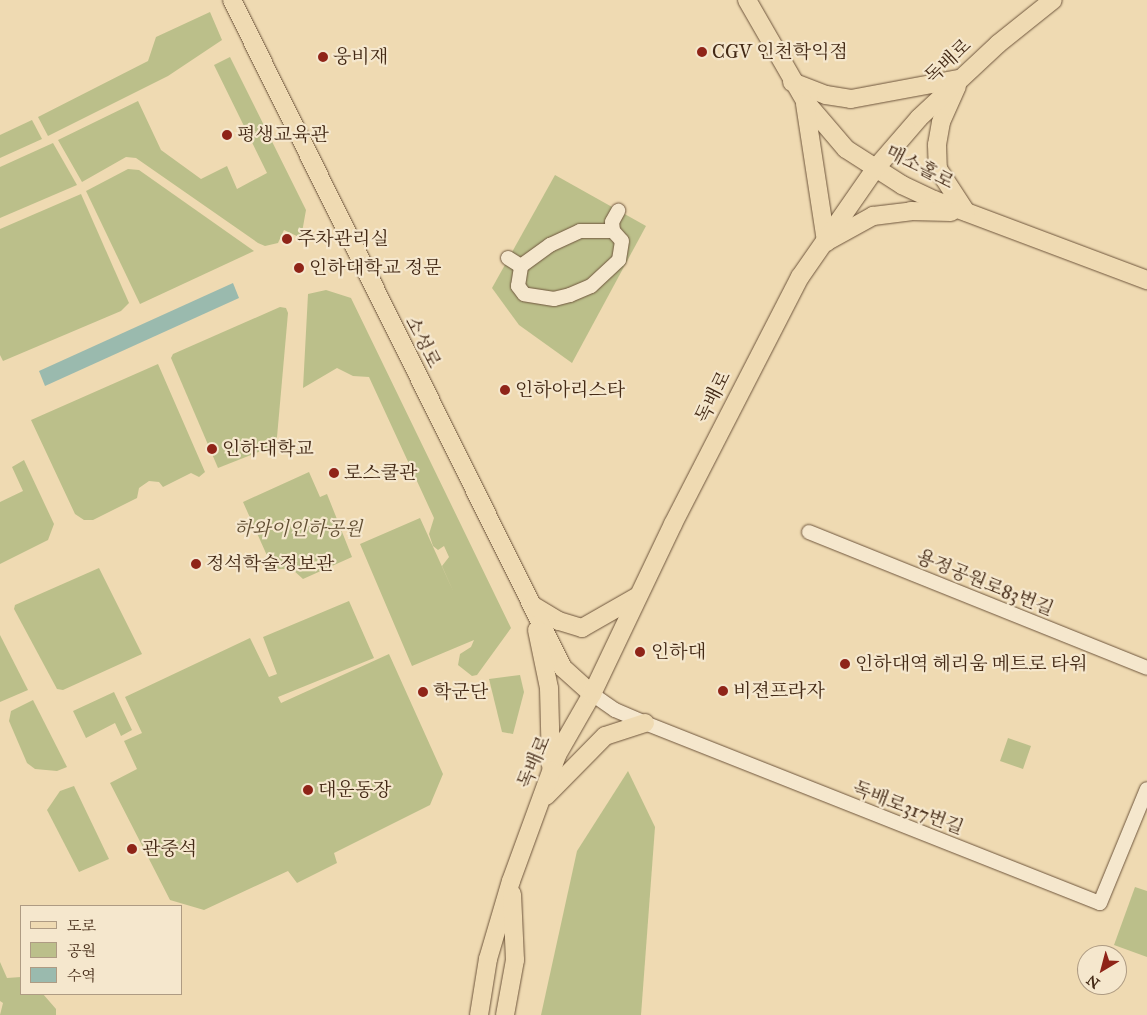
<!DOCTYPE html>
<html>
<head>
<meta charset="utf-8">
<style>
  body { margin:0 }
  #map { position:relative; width:1147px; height:1015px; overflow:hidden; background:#efdab2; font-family:"IM FELL Great Primer","Noto Serif KR",serif }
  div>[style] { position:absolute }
  .green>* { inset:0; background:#bbbf8a }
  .water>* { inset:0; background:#9abaae }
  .roads { filter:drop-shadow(0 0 1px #6e553c) drop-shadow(0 0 1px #6e553c) }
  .minor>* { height:14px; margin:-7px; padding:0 7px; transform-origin:7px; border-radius:7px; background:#f5e7cd }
  .major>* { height:18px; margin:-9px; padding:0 9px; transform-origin:9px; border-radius:9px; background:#efdab2 }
  .dots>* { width:14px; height:14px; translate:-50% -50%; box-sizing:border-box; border:2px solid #f5e7cd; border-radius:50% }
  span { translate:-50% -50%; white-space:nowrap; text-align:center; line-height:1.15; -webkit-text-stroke:4.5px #f5e7cd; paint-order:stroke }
  .poi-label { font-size:19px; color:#432915 }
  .left { translate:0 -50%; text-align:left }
  .street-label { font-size:19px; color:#432915 }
  .park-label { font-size:19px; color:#614e32; font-style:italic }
  .legend { position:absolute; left:20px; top:905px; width:162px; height:90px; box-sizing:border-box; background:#f5e7cd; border:1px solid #ae9b83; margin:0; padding:6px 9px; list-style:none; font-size:15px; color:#432915 }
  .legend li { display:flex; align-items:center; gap:10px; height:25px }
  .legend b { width:25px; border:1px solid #ae9b83 }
  .north { position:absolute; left:1077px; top:945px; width:50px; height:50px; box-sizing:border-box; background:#f5e7cd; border:1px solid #ae9b83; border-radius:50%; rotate:217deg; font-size:14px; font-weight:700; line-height:20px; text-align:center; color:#432915 }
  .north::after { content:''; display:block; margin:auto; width:18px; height:22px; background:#8f2418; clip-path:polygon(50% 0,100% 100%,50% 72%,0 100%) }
</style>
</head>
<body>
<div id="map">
  <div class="green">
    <div style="clip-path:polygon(210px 12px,222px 40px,168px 76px,48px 136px,38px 117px,148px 61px,156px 37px)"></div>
    <div style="clip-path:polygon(230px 57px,306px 210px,301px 238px,284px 230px,278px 243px,265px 246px,258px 243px,136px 158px,126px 157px,82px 182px,58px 140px,138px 101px,161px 150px,201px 179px,227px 166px,237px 189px,267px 173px,214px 65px)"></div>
    <div style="clip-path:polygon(32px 120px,42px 139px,0 158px,0 135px)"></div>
    <div style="clip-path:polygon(53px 143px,77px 185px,0 218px,0 167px)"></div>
    <div style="clip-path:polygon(128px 169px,139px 170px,254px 251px,140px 304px,86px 191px)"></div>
    <div style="clip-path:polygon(555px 175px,646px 226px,572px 363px,519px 325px,492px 288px)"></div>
    <div style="clip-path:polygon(81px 194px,129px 303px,121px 311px,3px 361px,0 355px,0 229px)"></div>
    <div style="clip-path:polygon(326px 290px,351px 298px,511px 628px,477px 675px,472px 676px,458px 665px,460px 654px,471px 647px,474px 640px,412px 666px,360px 544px,420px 518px,454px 593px,442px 566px,449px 557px,444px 546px,438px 550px,433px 546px,429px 534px,434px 518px,369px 377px,353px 376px,337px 368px,303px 388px,308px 294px)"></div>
    <div style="clip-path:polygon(280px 307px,286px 308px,288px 313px,277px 437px,266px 449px,218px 468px,171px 358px,173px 354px)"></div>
    <div style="clip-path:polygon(158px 364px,205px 472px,199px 477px,191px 473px,163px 487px,159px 482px,149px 481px,139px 488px,137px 498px,93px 520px,84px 520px,75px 514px,31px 420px)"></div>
    <div style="clip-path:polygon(24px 460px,54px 524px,48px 540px,0 564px,0 502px,23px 491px,12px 467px)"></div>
    <div style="clip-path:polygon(309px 472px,320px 497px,327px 494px,352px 557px,303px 579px,292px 569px,273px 569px,243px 502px)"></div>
    <div style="clip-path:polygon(99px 568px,142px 654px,63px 690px,57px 689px,14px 609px,15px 605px)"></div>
    <div style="clip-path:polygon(349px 601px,374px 658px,278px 697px,281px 703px,389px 654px,443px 774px,430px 805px,334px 853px,337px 863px,297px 883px,288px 871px,204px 910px,170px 900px,110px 783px,137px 769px,124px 741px,142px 733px,125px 697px,250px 638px,269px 677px,277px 674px,263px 637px)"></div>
    <div style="clip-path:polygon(0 635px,28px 690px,0 702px)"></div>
    <div style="clip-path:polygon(520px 675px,524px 692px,513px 734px,502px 732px,489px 679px)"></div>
    <div style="clip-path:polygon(114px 692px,132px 730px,121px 736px,115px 723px,86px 738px,73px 711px)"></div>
    <div style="clip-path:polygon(33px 700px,67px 767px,57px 771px,35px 769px,27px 763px,9px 721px,11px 711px)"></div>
    <div style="clip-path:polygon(1008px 738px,1031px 746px,1023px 769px,1000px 761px)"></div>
    <div style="clip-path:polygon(628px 771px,655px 827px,641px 1015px,541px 1015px,577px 851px)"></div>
    <div style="clip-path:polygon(74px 786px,109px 859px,79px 872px,47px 810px,60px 791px)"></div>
    <div style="clip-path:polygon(1135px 887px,1147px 891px,1147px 957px,1114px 945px)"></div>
    <div style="clip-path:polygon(0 962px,7px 978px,21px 977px,21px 994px,43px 994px,56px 1009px,56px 1015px,0 1015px,3px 1003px,0 1001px)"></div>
  </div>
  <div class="water">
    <div style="clip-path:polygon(233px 283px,239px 298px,45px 386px,39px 371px)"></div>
  </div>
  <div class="roads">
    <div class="minor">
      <div style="left:580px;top:231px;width:33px"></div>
      <div style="left:613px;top:231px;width:13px;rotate:48deg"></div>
      <div style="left:622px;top:241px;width:19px;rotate:99deg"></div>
      <div style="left:619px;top:260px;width:38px;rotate:137deg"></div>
      <div style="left:591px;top:286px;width:23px;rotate:157deg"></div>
      <div style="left:570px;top:295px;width:16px;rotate:166deg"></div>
      <div style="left:554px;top:299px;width:30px;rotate:-171deg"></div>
      <div style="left:524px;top:294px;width:10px;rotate:-127deg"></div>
      <div style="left:518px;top:286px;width:20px;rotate:-81deg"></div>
      <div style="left:521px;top:266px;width:36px;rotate:-36deg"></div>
      <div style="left:550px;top:245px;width:33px;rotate:-25deg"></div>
      <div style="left:613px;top:231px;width:9px;rotate:-96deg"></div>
      <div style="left:612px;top:222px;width:13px;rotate:-61deg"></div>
      <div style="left:508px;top:258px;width:15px;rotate:32deg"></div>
      <div style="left:809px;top:532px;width:364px;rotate:21.9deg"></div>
      <div style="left:592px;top:694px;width:28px;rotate:35deg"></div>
      <div style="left:615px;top:710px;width:33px;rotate:23deg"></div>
      <div style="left:645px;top:723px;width:489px;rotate:21.6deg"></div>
      <div style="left:1100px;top:903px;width:123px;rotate:-67.6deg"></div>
    </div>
    <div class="major">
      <div style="left:232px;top:0;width:746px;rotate:63.64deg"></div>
      <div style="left:563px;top:668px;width:39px;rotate:42deg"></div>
      <div style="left:747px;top:0;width:116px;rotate:60.1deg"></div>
      <div style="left:805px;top:101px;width:63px;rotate:49.5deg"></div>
      <div style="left:846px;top:149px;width:67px;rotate:32.7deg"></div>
      <div style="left:902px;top:185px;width:35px;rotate:25deg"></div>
      <div style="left:934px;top:200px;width:228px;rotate:20.6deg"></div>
      <div style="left:792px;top:82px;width:36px;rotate:21deg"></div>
      <div style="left:826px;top:95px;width:25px;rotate:9deg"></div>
      <div style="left:851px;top:99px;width:110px;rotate:-10.5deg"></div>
      <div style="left:957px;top:86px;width:39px;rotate:114deg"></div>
      <div style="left:941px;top:122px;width:23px;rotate:100deg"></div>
      <div style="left:937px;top:145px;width:24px;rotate:88deg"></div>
      <div style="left:938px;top:169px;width:51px;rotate:56.9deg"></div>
      <div style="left:805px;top:104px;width:140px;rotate:81.3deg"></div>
      <div style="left:826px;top:242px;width:54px;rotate:-29deg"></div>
      <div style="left:873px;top:216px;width:38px;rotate:-7deg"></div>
      <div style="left:911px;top:211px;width:40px;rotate:1.4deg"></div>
      <div style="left:532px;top:605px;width:31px;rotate:31deg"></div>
      <div style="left:559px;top:621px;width:24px;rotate:17deg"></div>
      <div style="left:582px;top:628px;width:64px;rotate:-29.7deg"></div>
      <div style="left:537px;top:630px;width:59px;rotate:78.3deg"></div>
      <div style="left:549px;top:688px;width:78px;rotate:88.5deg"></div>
      <div style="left:546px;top:796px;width:84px;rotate:-45.5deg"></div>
      <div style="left:605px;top:736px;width:42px;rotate:-18deg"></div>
      <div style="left:479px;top:1015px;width:57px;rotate:-80.9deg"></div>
      <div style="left:488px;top:959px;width:81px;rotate:-73.6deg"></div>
      <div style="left:511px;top:881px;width:134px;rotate:-69.9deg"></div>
      <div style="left:557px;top:755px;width:70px;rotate:-60.2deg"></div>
      <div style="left:592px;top:694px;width:188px;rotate:-64.5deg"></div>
      <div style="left:673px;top:524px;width:278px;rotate:-62.8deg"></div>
      <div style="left:800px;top:277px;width:131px;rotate:-55.2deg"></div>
      <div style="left:875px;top:169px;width:67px;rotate:-49.2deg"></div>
      <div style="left:919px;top:118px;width:108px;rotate:-43.1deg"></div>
      <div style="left:998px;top:44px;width:70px;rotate:-38.7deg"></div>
      <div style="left:505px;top:1015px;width:56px;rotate:-79.7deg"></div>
      <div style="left:515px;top:960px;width:66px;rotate:-92.6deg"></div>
    </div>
  </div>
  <div class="dots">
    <div style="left:702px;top:52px;background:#8f2418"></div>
    <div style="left:323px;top:57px;background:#8f2418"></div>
    <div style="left:227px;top:135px;background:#8f2418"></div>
    <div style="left:287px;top:239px;background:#8f2418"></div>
    <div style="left:299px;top:268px;background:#8f2418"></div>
    <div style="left:505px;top:390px;background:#8f2418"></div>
    <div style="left:212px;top:449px;background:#8f2418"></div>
    <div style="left:334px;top:473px;background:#8f2418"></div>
    <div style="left:196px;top:564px;background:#8f2418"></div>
    <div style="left:640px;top:652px;background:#8f2418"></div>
    <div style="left:845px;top:664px;background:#8f2418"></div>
    <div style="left:723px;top:691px;background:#8f2418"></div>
    <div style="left:423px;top:692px;background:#8f2418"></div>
    <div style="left:308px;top:790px;background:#8f2418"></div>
    <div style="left:132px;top:849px;background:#8f2418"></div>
  </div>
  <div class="poi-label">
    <span class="left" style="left:712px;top:52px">CGV 인천학익점</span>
    <span class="left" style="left:333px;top:57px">웅비재</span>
    <span class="left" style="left:237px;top:135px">평생교육관</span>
    <span class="left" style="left:297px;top:239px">주차관리실</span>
    <span class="left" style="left:309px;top:268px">인하대학교 정문</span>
    <span class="left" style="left:515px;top:390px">인하아리스타</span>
    <span class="left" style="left:222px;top:449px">인하대학교</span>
    <span class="left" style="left:344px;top:473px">로스쿨관</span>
    <span class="left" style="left:206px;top:564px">정석학술정보관</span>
    <span class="left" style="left:651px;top:652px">인하대</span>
    <span class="left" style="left:855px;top:664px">인하대역 헤리움 메트로 타워</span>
    <span class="left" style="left:733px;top:691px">비젼프라자</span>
    <span class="left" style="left:433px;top:692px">학군단</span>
    <span class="left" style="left:318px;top:790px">대운동장</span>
    <span class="left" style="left:142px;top:849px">관중석</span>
  </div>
  <div class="street-label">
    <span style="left:948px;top:61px;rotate:-43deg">독배로</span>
    <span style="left:920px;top:167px;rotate:27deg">매소홀로</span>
    <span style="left:423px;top:342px;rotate:63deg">소성로</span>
    <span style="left:713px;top:397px;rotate:-63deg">독배로</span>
    <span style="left:985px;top:583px;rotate:22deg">용정공원로83번길</span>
    <span style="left:534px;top:762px;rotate:-67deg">독배로</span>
    <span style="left:908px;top:808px;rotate:21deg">독배로317번길</span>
  </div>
  <div class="park-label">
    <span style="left:298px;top:529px">하와이인하공원</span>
  </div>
  <ul class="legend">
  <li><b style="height:6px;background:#efdab2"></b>도로</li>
  <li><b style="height:14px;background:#bbbf8a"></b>공원</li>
  <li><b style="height:14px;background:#9abaae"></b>수역</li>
  </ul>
  <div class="north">N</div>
</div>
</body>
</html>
